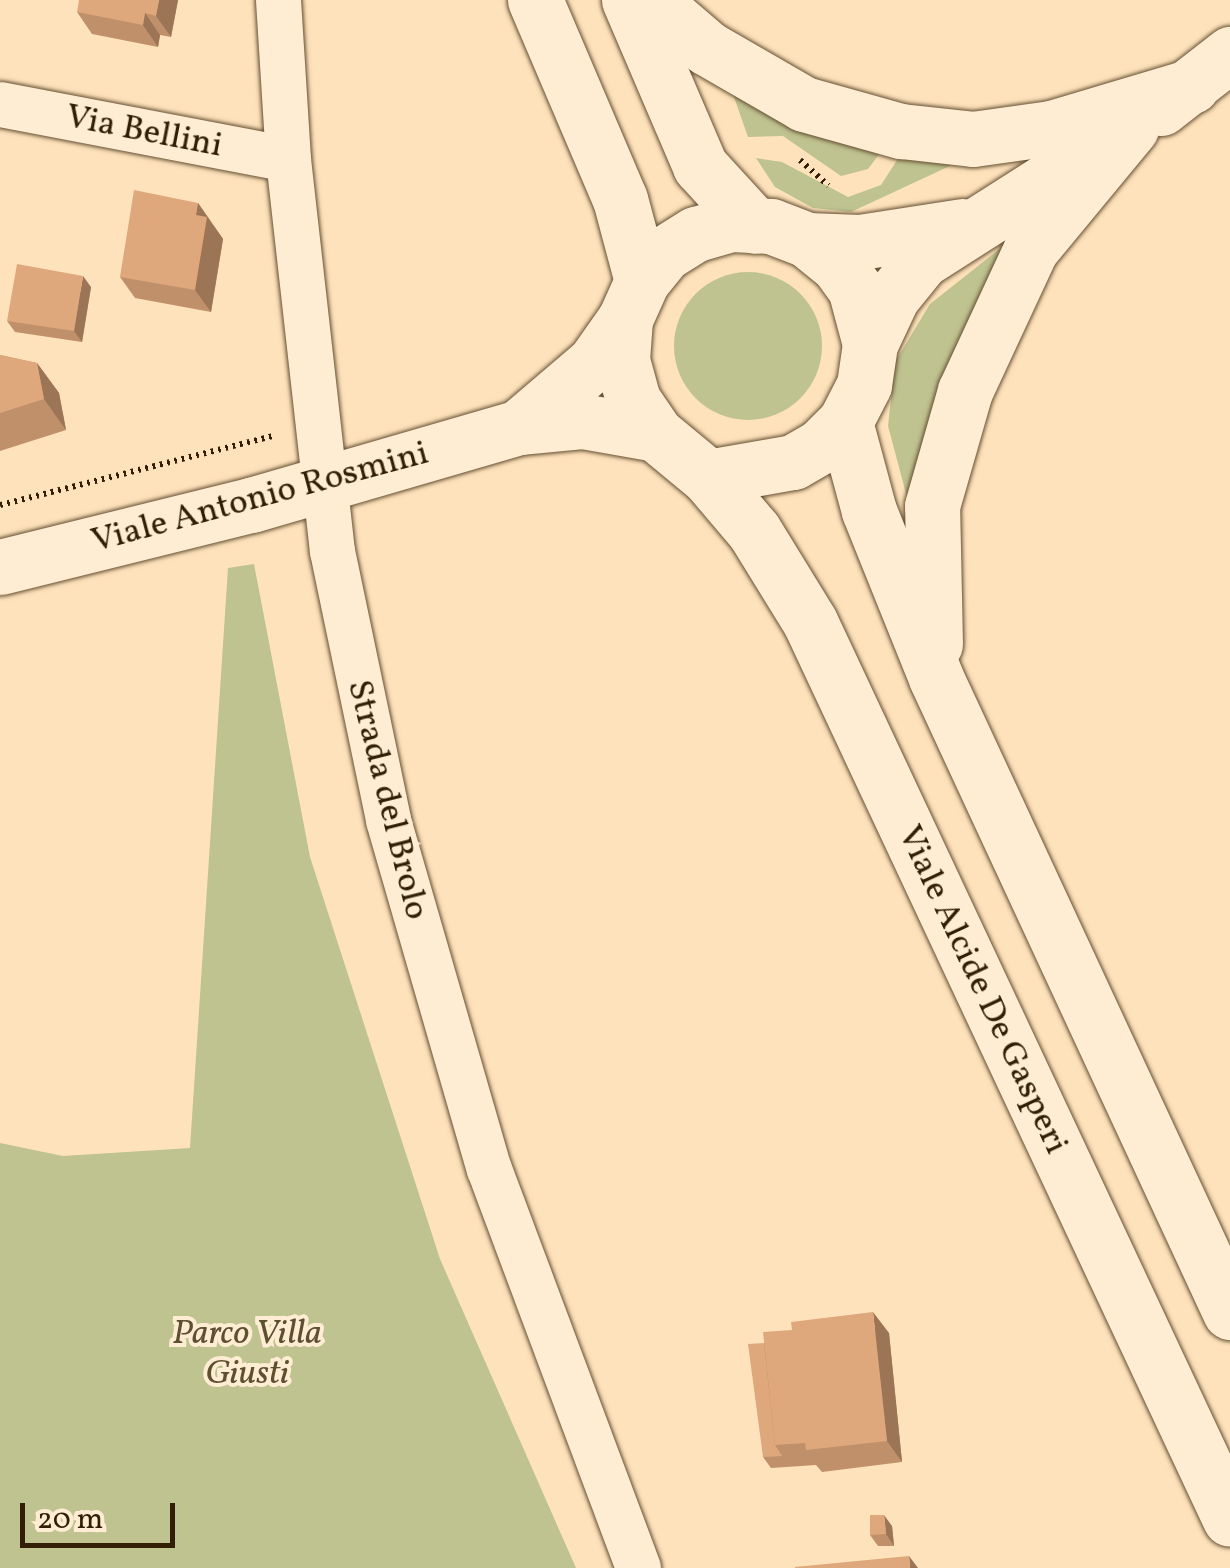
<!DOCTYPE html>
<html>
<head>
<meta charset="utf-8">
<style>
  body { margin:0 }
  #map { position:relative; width:1230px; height:1568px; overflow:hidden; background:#fee2bb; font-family:Vollkorn,serif }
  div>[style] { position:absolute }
  .green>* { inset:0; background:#bfc390 }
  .round { border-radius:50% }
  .path>* { height:6px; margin-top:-3px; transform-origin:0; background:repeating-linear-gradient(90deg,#311e05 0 2.5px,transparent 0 7.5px) }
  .roads { filter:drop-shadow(0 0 2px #644f32) drop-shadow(0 0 2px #644f32) }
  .minor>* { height:45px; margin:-22.5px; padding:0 22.5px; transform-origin:22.5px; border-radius:22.5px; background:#feecd3 }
  .tertiary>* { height:55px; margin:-27.5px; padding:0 27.5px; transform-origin:27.5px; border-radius:27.5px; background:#feecd3 }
  .secondary>* { height:55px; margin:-27.5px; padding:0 27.5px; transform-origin:27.5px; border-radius:27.5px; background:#feecd3 }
  .wall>* { inset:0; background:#c0906b }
  .shaded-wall>* { inset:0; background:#9c7557 }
  .building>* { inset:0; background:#dfa77c }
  span { translate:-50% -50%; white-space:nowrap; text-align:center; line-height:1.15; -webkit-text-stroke:8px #feecd3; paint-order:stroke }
  .street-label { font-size:35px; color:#311e05 }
  .park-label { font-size:35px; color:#5c502f; font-style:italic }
  .scale { position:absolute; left:20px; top:1503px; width:155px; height:45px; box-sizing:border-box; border:5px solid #311e05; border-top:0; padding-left:12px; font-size:30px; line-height:35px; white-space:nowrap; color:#311e05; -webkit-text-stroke:8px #feecd3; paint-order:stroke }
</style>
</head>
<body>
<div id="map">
  <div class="green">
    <div style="clip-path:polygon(729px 83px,805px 129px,880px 153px,868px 169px,841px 176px,783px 136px,748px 137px)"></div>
    <div style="clip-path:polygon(901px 154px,967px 158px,851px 212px,813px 208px,775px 187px,756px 158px,782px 162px,848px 197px,881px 185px)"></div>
    <div style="clip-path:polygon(1012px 239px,912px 516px,888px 426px,895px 362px,930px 304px)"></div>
    <div class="round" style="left:674px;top:272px;width:148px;height:148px"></div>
    <div style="clip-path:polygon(254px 564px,310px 857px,440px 1259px,576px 1568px,0 1568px,0 1143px,63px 1156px,190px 1148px,228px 568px)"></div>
  </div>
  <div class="path">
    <div style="left:800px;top:160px;width:38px;rotate:42deg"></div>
    <div style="left:0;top:505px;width:282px;rotate:-14.2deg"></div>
  </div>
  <div class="roads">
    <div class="minor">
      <div style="left:278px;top:0;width:159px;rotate:86.4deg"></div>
      <div style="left:288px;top:159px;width:394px;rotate:83.6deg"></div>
      <div style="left:332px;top:551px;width:275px;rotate:78.2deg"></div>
      <div style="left:388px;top:820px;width:363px;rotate:73.9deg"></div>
      <div style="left:489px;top:1169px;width:426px;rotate:69.5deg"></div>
      <div style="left:0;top:104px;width:293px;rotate:10.8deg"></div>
    </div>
    <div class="tertiary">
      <div style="left:519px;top:427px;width:99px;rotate:-40.5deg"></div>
      <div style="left:594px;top:363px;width:54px;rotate:-54.8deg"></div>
      <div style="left:0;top:567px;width:259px;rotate:-13.9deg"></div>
      <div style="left:251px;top:505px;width:279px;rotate:-16.2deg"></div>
      <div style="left:519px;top:427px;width:63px;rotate:-5.4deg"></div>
      <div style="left:582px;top:421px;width:75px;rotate:10deg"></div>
    </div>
    <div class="secondary">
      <div style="left:535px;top:0;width:216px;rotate:66.9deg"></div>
      <div style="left:620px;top:199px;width:85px;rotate:75deg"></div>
      <div style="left:629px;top:0;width:181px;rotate:66.8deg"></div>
      <div style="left:700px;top:166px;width:81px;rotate:47.5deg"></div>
      <div style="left:651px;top:0;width:74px;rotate:40.6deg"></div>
      <div style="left:707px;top:48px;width:112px;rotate:30deg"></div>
      <div style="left:804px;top:104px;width:101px;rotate:15.6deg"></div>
      <div style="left:901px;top:131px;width:72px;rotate:6.3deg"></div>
      <div style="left:973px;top:139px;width:79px;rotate:-8deg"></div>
      <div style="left:1051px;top:128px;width:147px;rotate:-16.6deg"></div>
      <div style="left:1161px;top:108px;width:88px;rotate:-38deg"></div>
      <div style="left:732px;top:224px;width:39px;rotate:3deg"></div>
      <div style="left:771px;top:226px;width:39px;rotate:21deg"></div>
      <div style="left:807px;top:240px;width:40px;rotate:39deg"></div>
      <div style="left:838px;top:265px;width:29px;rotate:54deg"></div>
      <div style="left:855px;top:288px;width:58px;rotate:75deg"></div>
      <div style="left:870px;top:344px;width:41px;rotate:98.3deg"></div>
      <div style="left:864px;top:385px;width:42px;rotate:117.2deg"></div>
      <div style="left:845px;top:422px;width:34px;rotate:135deg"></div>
      <div style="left:821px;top:446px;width:32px;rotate:150deg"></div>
      <div style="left:793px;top:462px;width:86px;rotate:170deg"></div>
      <div style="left:708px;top:477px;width:67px;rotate:-140.4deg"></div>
      <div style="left:656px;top:434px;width:41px;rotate:-124.1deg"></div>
      <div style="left:633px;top:400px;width:41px;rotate:-105.4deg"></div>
      <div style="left:622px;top:360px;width:41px;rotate:-85.8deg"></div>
      <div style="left:625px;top:319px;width:42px;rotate:-65.9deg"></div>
      <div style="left:642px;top:281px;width:36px;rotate:-51deg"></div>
      <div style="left:665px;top:253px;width:36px;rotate:-32deg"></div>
      <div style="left:696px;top:234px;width:37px;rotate:-16deg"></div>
      <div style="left:807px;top:240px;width:53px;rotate:2.2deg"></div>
      <div style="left:860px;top:242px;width:103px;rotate:-8.9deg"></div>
      <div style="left:870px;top:344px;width:52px;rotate:-64.9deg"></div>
      <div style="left:892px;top:297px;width:48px;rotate:-51deg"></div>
      <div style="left:922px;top:260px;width:203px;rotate:-32.5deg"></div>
      <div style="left:845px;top:422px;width:92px;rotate:74.9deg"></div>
      <div style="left:869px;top:511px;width:180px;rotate:68.1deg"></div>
      <div style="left:936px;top:678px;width:699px;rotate:65.12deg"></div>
      <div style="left:708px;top:477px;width:71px;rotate:49.6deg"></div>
      <div style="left:754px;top:531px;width:107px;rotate:58.4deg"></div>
      <div style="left:810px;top:622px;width:990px;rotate:64.91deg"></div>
      <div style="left:935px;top:644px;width:138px;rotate:-91.2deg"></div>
      <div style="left:932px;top:506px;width:120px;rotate:-74deg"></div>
      <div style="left:965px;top:391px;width:157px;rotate:-65.1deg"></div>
      <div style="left:1031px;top:249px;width:157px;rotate:-50.4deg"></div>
    </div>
  </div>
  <div class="wall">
    <div style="clip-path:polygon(178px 0,171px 37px,160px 35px,158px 47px,92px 34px,77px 12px)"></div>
    <div style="clip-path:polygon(198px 203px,223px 239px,211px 312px,135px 298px,120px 277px)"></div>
    <div style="clip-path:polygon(91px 287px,82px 342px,15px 332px,7px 321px)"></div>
    <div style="clip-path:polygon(0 355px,37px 363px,59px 393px,66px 430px,0 451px)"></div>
    <div style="clip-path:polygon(792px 1330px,889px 1333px,902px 1462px,822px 1472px,816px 1465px,771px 1468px,763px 1457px,764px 1343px)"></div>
    <div style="clip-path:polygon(892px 1526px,894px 1546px,878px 1546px,870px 1535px)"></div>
  </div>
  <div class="shaded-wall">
    <div style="clip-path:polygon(159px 0,178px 0,171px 37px,156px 16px)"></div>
    <div style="clip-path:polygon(145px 13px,160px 35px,158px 47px,143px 25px)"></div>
    <div style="clip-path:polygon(198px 203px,223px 239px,211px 312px,195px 290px,196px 215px)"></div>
    <div style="clip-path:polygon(83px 276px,91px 287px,82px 342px,74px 331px)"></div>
    <div style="clip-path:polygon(37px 363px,59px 393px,66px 430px,44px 399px)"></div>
    <div style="clip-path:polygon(873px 1312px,889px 1333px,902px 1462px,887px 1441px)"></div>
    <div style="clip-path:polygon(884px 1515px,892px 1526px,894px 1546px,886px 1534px)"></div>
    <div style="clip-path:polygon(909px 1556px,918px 1568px,910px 1568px)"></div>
  </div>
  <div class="building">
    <div style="clip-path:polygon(79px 0,159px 0,156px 16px,145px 13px,143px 25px,77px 12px)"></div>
    <div style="clip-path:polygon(134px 190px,198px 203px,196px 215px,207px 217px,195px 290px,120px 277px)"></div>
    <div style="clip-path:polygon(17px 264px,83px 276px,74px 331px,7px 321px)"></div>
    <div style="clip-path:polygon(0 355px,37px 363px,44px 399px,0 413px)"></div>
    <div style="clip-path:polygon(873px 1312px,887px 1441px,806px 1450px,805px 1443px,775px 1445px,763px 1332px,792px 1330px,791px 1322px)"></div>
    <div style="clip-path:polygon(764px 1343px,775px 1445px,782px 1456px,763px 1457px,748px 1344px)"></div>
    <div style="clip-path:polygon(870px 1515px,884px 1515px,886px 1534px,870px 1535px)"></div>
    <div style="clip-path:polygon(909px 1556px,910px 1568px,795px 1568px,795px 1567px)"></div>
  </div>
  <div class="street-label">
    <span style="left:144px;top:132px;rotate:11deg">Via Bellini</span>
    <span style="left:260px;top:498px;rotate:-15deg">Viale Antonio Rosmini</span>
    <span style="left:387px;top:800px;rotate:76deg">Strada del Brolo</span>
    <span style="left:982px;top:990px;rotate:65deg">Viale Alcide De Gasperi</span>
  </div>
  <div class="park-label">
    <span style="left:247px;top:1354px">Parco Villa<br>Giusti</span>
  </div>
  <div class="scale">20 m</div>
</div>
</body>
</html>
